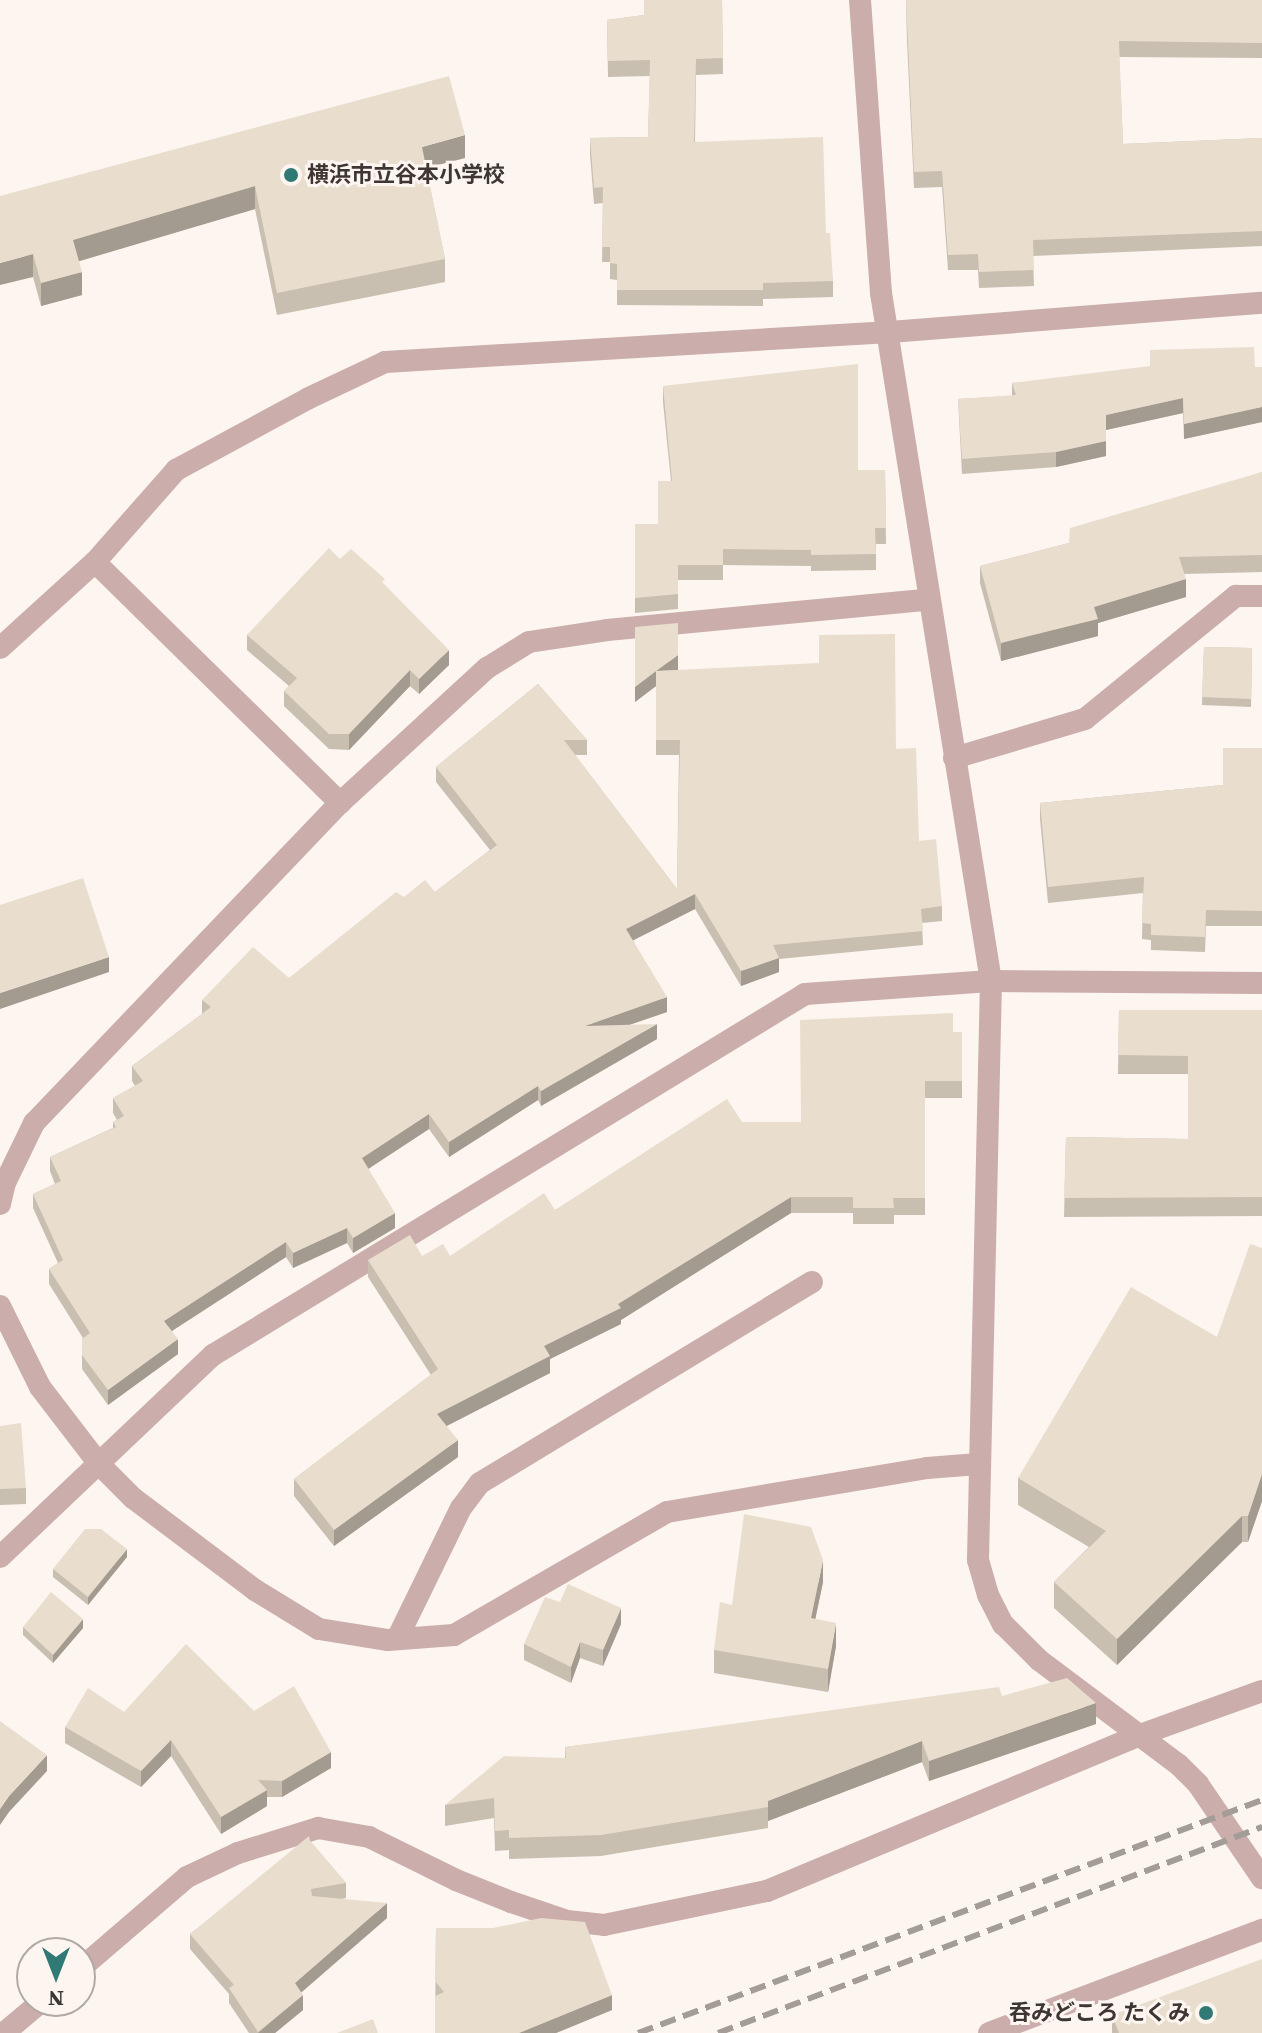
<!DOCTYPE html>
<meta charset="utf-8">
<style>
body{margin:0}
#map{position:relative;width:1262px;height:2033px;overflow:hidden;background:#fcf5f0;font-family:"Source Serif 4","Noto Sans JP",serif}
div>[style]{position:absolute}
.service>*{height:22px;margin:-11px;padding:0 11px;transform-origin:11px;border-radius:11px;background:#cbadab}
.minor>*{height:22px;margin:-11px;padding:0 11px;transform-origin:11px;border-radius:11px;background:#cbadab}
.tertiary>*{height:22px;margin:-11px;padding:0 11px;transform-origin:11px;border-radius:11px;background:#cbadab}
.rail>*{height:6px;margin-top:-3px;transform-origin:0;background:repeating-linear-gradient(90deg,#a39c97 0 16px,transparent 0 24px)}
.wall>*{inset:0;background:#c8bfb1}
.shaded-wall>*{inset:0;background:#a39b90}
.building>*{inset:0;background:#e9dece}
.dots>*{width:22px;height:22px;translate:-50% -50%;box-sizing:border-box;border:4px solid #fcf5f0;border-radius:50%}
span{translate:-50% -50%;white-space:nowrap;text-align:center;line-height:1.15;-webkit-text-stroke:6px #fcf5f0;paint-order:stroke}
.poi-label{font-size:22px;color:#3d3632;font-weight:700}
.left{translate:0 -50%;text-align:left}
.right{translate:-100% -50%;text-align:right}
.north{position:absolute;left:16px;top:1937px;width:80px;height:80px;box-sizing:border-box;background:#fcf5f0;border:2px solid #b0a9a4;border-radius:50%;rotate:180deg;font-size:22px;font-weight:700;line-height:32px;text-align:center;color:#3d3632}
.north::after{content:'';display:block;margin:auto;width:28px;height:36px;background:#317974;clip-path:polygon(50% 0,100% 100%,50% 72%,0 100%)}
</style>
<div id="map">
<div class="service">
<div style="left:397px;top:1639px;width:146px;rotate:-64deg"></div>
<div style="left:461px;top:1508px;width:31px;rotate:-53deg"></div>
<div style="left:480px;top:1483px;width:388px;rotate:-31.2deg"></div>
</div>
<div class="minor">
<div style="left:860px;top:0;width:294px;rotate:85.9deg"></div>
<div style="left:881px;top:293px;width:697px;rotate:80.92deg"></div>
<div style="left:991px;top:981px;width:579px;rotate:91.29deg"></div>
<div style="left:978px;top:1560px;width:36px;rotate:74deg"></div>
<div style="left:988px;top:1595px;width:33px;rotate:63deg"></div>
<div style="left:1003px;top:1624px;width:51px;rotate:45deg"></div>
<div style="left:1039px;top:1660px;width:175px;rotate:36.9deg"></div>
<div style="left:1179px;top:1765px;width:27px;rotate:45deg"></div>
<div style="left:1198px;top:1784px;width:114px;rotate:55.8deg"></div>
<div style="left:95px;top:562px;width:344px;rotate:44.5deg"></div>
<div style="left:0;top:648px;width:128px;rotate:-42.2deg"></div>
<div style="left:95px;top:562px;width:123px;rotate:-48.6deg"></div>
<div style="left:176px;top:470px;width:151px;rotate:-28.4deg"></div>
<div style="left:309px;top:398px;width:84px;rotate:-25.3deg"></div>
<div style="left:385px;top:362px;width:506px;rotate:-3.4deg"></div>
<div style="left:890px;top:332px;width:373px;rotate:-4.5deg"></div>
<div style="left:954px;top:758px;width:137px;rotate:-16.6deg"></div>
<div style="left:1085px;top:719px;width:195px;rotate:-39.2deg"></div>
<div style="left:1236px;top:596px;width:26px"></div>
<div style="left:0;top:1204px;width:22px;rotate:-77deg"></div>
<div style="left:5px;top:1183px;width:67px;rotate:-64.2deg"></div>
<div style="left:34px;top:1123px;width:443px;rotate:-46.3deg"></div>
<div style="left:340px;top:803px;width:200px;rotate:-42.6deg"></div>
<div style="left:487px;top:668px;width:49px;rotate:-31.8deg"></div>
<div style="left:529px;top:642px;width:79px;rotate:-8.7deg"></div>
<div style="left:607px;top:630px;width:321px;rotate:-5.4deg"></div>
<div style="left:0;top:1306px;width:90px;rotate:63.7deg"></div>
<div style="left:40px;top:1387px;width:97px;rotate:52.5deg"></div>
<div style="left:99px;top:1464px;width:48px;rotate:45deg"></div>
<div style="left:133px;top:1498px;width:153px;rotate:37deg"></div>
<div style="left:255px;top:1590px;width:75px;rotate:31.4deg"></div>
<div style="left:319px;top:1629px;width:70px;rotate:9.1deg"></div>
<div style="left:388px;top:1640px;width:66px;rotate:-4.3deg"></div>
<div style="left:454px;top:1635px;width:246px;rotate:-30deg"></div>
<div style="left:667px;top:1512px;width:264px;rotate:-9.6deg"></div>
<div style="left:927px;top:1468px;width:51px;rotate:-4.5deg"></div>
<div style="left:80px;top:1969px;width:141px;rotate:-40.7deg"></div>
<div style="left:187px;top:1877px;width:56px;rotate:-25.2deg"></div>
<div style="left:238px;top:1853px;width:84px;rotate:-17.4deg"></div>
<div style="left:318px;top:1828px;width:52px;rotate:10deg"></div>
<div style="left:369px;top:1837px;width:97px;rotate:26.3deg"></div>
<div style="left:456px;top:1880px;width:59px;rotate:21.8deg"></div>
<div style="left:511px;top:1902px;width:59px;rotate:18.7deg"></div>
<div style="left:567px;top:1921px;width:37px;rotate:6deg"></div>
<div style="left:604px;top:1925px;width:167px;rotate:-11.8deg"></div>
<div style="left:767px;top:1891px;width:401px;rotate:-22.7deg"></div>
<div style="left:1137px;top:1736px;width:133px;rotate:-19.8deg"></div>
<div style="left:4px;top:2033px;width:50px;rotate:-40.1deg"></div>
</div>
<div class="tertiary">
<div style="left:0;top:1557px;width:294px;rotate:-43.5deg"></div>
<div style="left:213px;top:1355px;width:693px;rotate:-31.37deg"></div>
<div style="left:805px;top:994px;width:186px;rotate:-4deg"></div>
<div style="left:991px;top:981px;width:271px;rotate:0.4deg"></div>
<div style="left:989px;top:2033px;width:292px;rotate:-20.7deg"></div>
</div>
<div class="rail">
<div style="left:638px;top:2033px;width:666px;rotate:-20.48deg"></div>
<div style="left:718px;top:2033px;width:582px;rotate:-20.74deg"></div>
</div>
<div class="wall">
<div style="clip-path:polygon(722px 0,723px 74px,696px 75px,695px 142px,826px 233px,833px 281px,833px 297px,763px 299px,763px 306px,617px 305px,617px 280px,610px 279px,610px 262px,602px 262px,603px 203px,594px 204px,590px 154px,590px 138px,648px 137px,650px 76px,608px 77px,607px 20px,644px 15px)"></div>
<div style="clip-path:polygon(906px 0,1262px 0,1262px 58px,1119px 57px,1123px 144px,1262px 138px,1262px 246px,1033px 256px,1034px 286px,979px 288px,978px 270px,948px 270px,942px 187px,914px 188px,907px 41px)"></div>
<div style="clip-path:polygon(465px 158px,426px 168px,445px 259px,445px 282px,277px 315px,255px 209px,79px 261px,82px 295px,41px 306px,33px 277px,0 196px)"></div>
<div style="clip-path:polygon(1262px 367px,1262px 422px,1184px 439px,1183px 413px,1106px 430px,1106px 456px,1056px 467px,962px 474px,958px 399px,1012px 396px,1012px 383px)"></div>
<div style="clip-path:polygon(663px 386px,858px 470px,885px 470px,886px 544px,876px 544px,876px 570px,811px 571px,811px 566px,723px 565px,723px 580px,678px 580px,678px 609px,635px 613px,635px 524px,658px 524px,671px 481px,663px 402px)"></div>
<div style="clip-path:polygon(1262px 472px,1262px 572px,1184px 574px,1186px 597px,1098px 623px,1098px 636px,1001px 661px,980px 583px,980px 566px,1069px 543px)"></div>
<div style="clip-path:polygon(340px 559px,385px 586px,449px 665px,419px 694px,410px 686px,349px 750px,329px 749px,284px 706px,284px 691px,289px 686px,247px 650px,247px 635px)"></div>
<div style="clip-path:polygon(635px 627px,677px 670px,896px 749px,919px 841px,942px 906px,942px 921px,922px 923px,923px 945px,779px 959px,779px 972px,741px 986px,695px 909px,633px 940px,667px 1012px,629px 1025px,657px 1039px,541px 1106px,538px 1100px,449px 1157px,429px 1129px,368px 1169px,395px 1228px,353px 1253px,347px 1243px,293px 1268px,286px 1257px,172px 1331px,178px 1354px,108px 1405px,82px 1369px,82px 1339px,83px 1338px,49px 1284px,49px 1269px,58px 1263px,33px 1208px,33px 1194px,55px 1184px,50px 1171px,50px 1157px,113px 1128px,113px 1122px,117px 1120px,113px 1113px,113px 1098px,135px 1086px,132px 1081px,132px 1066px,202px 1014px,202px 1000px,289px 978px,404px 897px,435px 892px,490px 850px,436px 782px,436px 767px,538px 684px,587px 740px,587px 755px,575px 755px,677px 889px,679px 755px,656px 755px,656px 686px,635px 702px)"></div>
<div style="clip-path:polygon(1204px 647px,1252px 648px,1251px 707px,1202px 705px)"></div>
<div style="clip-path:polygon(1262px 748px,1262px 926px,1206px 926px,1205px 952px,1151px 950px,1151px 940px,1142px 939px,1143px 893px,1048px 903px,1040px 819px,1040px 803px,1223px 785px)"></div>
<div style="clip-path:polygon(1119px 1010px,1262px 1010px,1262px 1216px,1064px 1217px,1066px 1137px,1188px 1139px,1188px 1074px,1118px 1074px)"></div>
<div style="clip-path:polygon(953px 1032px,962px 1032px,962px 1098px,925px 1098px,925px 1215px,894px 1215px,894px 1224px,853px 1224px,853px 1213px,791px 1213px,621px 1320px,621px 1324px,550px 1359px,550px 1373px,446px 1426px,458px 1457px,334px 1546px,294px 1496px,294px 1479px,431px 1375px,368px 1277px,368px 1260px,422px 1256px,450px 1256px,555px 1210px,742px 1122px,801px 1122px)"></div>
<div style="clip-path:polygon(1262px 1248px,1262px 1501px,1248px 1542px,1242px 1542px,1117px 1665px,1054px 1608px,1054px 1582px,1089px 1547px,1018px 1505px,1018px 1478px,1217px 1337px)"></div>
<div style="clip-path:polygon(0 1426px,26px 1488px,26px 1504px,0 1505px)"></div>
<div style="clip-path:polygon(127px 1557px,88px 1605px,53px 1577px,53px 1569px)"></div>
<div style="clip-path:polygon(823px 1582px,815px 1619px,836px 1646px,828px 1692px,714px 1673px,714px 1650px,732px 1605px)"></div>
<div style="clip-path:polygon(621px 1624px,603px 1666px,580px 1658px,571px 1683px,524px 1660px,524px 1644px)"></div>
<div style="clip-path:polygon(23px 1627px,83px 1628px,53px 1663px,23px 1635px)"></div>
<div style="clip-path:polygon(1002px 1696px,1096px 1724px,929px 1781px,922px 1762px,768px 1821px,768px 1828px,601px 1856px,509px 1859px,509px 1850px,495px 1851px,494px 1818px,445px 1826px,445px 1805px,565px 1758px,565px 1747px)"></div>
<div style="clip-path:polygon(254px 1711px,331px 1768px,282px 1797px,267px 1797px,267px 1806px,221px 1834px,171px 1756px,141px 1787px,65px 1743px,65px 1727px,124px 1712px)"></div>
<div style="clip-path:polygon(310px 1841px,346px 1883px,346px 1898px,342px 1899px,387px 1918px,301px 1992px,303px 2010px,275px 2033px,249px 2033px,229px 2003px,229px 1994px,190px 1949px,190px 1934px)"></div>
<div style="clip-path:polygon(436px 1928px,612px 2010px,556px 2033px,435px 2033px)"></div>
<div style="clip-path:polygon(1112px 2015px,1262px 2033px,1112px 2033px)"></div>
</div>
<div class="shaded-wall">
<div style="clip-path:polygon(465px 135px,465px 158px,422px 169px,422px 147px)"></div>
<div style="clip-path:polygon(255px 186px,255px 209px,73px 263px,73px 240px)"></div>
<div style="clip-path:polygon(33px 254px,33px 277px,0 285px,0 263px)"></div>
<div style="clip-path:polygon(82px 272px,82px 295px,41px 306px,41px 283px)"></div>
<div style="clip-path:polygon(1183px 398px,1183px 413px,1106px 430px,1106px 415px)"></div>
<div style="clip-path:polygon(1262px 407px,1262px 422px,1184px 439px,1184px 424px)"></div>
<div style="clip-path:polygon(1106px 441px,1106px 456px,1056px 467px,1056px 452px)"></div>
<div style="clip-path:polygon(1186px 579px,1186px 597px,1098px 623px,1098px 636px,1001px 661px,1001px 643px,1094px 607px)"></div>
<div style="clip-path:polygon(449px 650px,449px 665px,419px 694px,419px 679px)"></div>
<div style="clip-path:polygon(678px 655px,678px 670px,656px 671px)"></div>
<div style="clip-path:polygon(410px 670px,410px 686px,349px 750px,349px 734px)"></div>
<div style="clip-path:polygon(656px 671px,656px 686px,635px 702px,635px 687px)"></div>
<div style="clip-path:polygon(695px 894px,695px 909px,626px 944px,626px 929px)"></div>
<div style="clip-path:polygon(109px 957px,109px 972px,0 1009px,0 993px)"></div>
<div style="clip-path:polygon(779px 958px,779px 972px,741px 986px,741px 971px)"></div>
<div style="clip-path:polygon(667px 997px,667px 1012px,585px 1040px,585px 1026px)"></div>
<div style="clip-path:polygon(657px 1024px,657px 1039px,541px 1106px,541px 1091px)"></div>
<div style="clip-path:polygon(538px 1086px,538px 1100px,449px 1157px,449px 1142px)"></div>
<div style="clip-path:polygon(429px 1114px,429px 1129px,362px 1173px,362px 1158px)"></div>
<div style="clip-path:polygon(791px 1197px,791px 1213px,621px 1320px,621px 1324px,550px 1359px,550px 1373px,437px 1431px,437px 1414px,544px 1346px,618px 1304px)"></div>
<div style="clip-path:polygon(395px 1213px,395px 1228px,353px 1253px,353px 1238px)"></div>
<div style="clip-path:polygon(347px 1228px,347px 1243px,293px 1268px,293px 1253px)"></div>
<div style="clip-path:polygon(286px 1242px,286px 1257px,164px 1336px,164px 1321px)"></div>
<div style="clip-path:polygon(178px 1339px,178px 1354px,108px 1405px,108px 1390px)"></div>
<div style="clip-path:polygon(458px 1440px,458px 1457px,334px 1546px,334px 1530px)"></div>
<div style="clip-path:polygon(1262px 1474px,1262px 1501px,1248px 1542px,1248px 1516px)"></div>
<div style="clip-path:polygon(1242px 1516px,1242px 1542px,1117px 1665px,1117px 1639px)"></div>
<div style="clip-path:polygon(127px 1549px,127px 1557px,88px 1605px,88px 1597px)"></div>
<div style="clip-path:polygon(823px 1560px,823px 1582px,811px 1640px,811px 1618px)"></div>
<div style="clip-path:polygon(621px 1608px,621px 1624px,603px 1666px,603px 1650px)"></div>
<div style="clip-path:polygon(83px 1619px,83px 1628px,53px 1663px,53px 1655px)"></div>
<div style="clip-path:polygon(836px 1623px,836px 1646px,828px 1692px,828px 1669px)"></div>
<div style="clip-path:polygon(580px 1642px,580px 1658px,571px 1683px,571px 1667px)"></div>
<div style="clip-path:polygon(1096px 1703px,1096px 1724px,929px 1781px,929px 1761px)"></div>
<div style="clip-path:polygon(171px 1740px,171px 1756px,141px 1787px,141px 1771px)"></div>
<div style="clip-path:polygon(922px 1741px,922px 1762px,768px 1821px,768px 1801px)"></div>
<div style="clip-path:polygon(331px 1752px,331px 1768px,282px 1797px,282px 1781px)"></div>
<div style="clip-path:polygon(47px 1755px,47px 1771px,9px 1812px,0 1825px,0 1809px,9px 1796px)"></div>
<div style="clip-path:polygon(267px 1790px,267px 1806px,221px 1834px,221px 1817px)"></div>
<div style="clip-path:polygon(387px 1903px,387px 1918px,295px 1998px,295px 1983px)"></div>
<div style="clip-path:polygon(303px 1995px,303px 2010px,275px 2033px,258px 2033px)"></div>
<div style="clip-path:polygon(612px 1995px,612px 2010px,556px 2033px,519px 2033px)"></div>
</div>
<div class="building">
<div style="clip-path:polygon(644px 0,722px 0,723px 58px,696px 59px,694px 142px,823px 137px,826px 233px,830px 233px,833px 281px,763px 283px,763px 290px,617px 290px,617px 264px,610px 263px,610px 247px,602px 247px,603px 187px,594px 188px,590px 138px,648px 137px,650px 60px,608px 61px,607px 20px,644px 15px)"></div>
<div style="clip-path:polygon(906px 0,1262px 0,1262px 43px,1119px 41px,1123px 144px,1262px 138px,1262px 231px,1033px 240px,1034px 270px,979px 272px,978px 254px,948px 255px,942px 171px,914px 172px)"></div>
<div style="clip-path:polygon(449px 76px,465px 135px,422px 147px,445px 259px,277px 293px,255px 186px,73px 240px,82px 272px,41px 283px,33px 254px,0 263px,0 196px)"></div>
<div style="clip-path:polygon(1254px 347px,1255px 367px,1262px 367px,1262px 407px,1184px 424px,1183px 398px,1106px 415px,1106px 441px,1056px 452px,962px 459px,958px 399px,1016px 395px,1012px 383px,1150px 366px,1150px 350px)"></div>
<div style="clip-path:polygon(858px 364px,858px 470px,885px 470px,886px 528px,875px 528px,876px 554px,811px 555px,811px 550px,723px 549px,723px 565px,678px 565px,678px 594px,635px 598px,635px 524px,658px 524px,658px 481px,672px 481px,663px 386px)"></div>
<div style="clip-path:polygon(1262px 472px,1262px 555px,1179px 557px,1186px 579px,1094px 607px,1098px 619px,1001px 643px,980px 566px,1069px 543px,1070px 528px)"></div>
<div style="clip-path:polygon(329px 548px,340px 559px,351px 549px,385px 579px,382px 582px,449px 650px,419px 679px,410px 670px,349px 734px,329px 734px,284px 691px,297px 678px,247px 635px)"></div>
<div style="clip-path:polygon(678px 623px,678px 655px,656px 671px,819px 663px,819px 635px,895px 634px,896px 749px,916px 748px,919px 841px,936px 839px,942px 906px,921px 909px,923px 931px,773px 945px,779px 958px,741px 971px,695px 894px,626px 929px,667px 997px,585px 1026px,657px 1024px,541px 1091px,538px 1086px,449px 1142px,429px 1114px,362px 1158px,395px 1213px,353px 1238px,347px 1228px,293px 1253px,286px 1242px,164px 1321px,178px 1339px,108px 1390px,82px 1355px,82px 1339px,90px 1333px,49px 1269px,63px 1260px,33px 1194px,61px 1181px,50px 1157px,116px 1127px,113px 1122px,124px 1116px,113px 1098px,143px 1081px,132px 1066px,211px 1007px,202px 1000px,253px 947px,289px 978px,396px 892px,404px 897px,425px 880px,435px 892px,497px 845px,436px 767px,538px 684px,587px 740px,564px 740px,677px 889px,680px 740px,656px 740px,656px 671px,635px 687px,635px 627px)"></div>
<div style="clip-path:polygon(1204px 647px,1252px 648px,1251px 699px,1202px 697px)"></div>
<div style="clip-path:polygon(1223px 748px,1262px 748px,1262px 911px,1206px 910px,1205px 937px,1151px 935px,1151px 924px,1142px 923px,1144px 877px,1048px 887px,1040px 803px,1223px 785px)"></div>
<div style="clip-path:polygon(83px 878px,109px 957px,0 993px,0 905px)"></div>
<div style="clip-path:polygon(1119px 1010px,1262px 1010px,1262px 1197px,1064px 1198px,1066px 1137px,1188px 1139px,1188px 1056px,1118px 1055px)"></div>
<div style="clip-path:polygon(953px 1013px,953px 1032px,962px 1032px,962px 1081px,925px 1081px,925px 1198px,893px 1198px,894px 1208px,853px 1208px,853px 1197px,791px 1197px,618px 1304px,621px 1308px,544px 1346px,550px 1356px,437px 1414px,458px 1440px,334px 1530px,294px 1479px,438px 1369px,368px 1260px,410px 1235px,422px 1256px,443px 1244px,450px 1256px,544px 1193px,555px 1210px,727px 1099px,742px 1122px,801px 1122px,800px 1020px)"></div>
<div style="clip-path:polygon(1250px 1244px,1262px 1248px,1262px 1474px,1248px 1516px,1242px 1516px,1117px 1639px,1054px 1582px,1106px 1531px,1018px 1478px,1131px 1287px,1217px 1337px)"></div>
<div style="clip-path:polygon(21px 1423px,26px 1488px,0 1489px,0 1426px)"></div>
<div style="clip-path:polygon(744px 1514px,811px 1527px,823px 1560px,811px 1618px,836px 1623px,828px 1669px,714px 1650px,720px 1602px,732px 1605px)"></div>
<div style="clip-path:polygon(85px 1529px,101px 1529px,127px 1549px,88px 1597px,53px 1569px)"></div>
<div style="clip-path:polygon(568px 1584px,621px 1608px,603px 1650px,580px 1642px,571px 1667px,524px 1644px,545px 1597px,560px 1602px)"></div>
<div style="clip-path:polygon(51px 1592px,83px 1619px,53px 1655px,23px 1627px)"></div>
<div style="clip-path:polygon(186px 1644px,254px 1711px,294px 1686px,331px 1752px,282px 1781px,258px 1780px,267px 1790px,221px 1817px,171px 1740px,141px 1771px,65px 1727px,88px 1688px,124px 1712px)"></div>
<div style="clip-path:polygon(1067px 1678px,1096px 1703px,929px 1761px,922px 1741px,768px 1801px,768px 1807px,601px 1835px,509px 1838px,509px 1830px,495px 1831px,494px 1798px,445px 1805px,504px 1756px,566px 1758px,565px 1747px,999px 1687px,1002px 1696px)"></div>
<div style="clip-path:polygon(0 1721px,47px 1755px,9px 1796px,0 1809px)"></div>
<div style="clip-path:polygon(309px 1836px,310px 1841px,346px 1883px,311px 1889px,312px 1896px,387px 1903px,295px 1983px,303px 1995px,258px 2032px,229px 1988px,234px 1985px,190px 1934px)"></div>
<div style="clip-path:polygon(541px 1918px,585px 1922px,612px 1995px,519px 2033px,435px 2033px,435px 1996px,444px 1992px,435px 1981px,436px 1928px,493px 1928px)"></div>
<div style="clip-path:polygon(1262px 1959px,1262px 2033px,1119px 2033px,1112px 2015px)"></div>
<div style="clip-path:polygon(373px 2019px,378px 2033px,337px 2033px)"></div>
</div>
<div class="dots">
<div style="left:291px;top:175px;background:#317974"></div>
<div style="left:1206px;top:2013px;background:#317974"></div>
</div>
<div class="poi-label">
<span class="left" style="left:307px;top:175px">横浜市立谷本小学校</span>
<span class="right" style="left:1190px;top:2013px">呑みどころ たくみ</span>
</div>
<div class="north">N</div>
</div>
